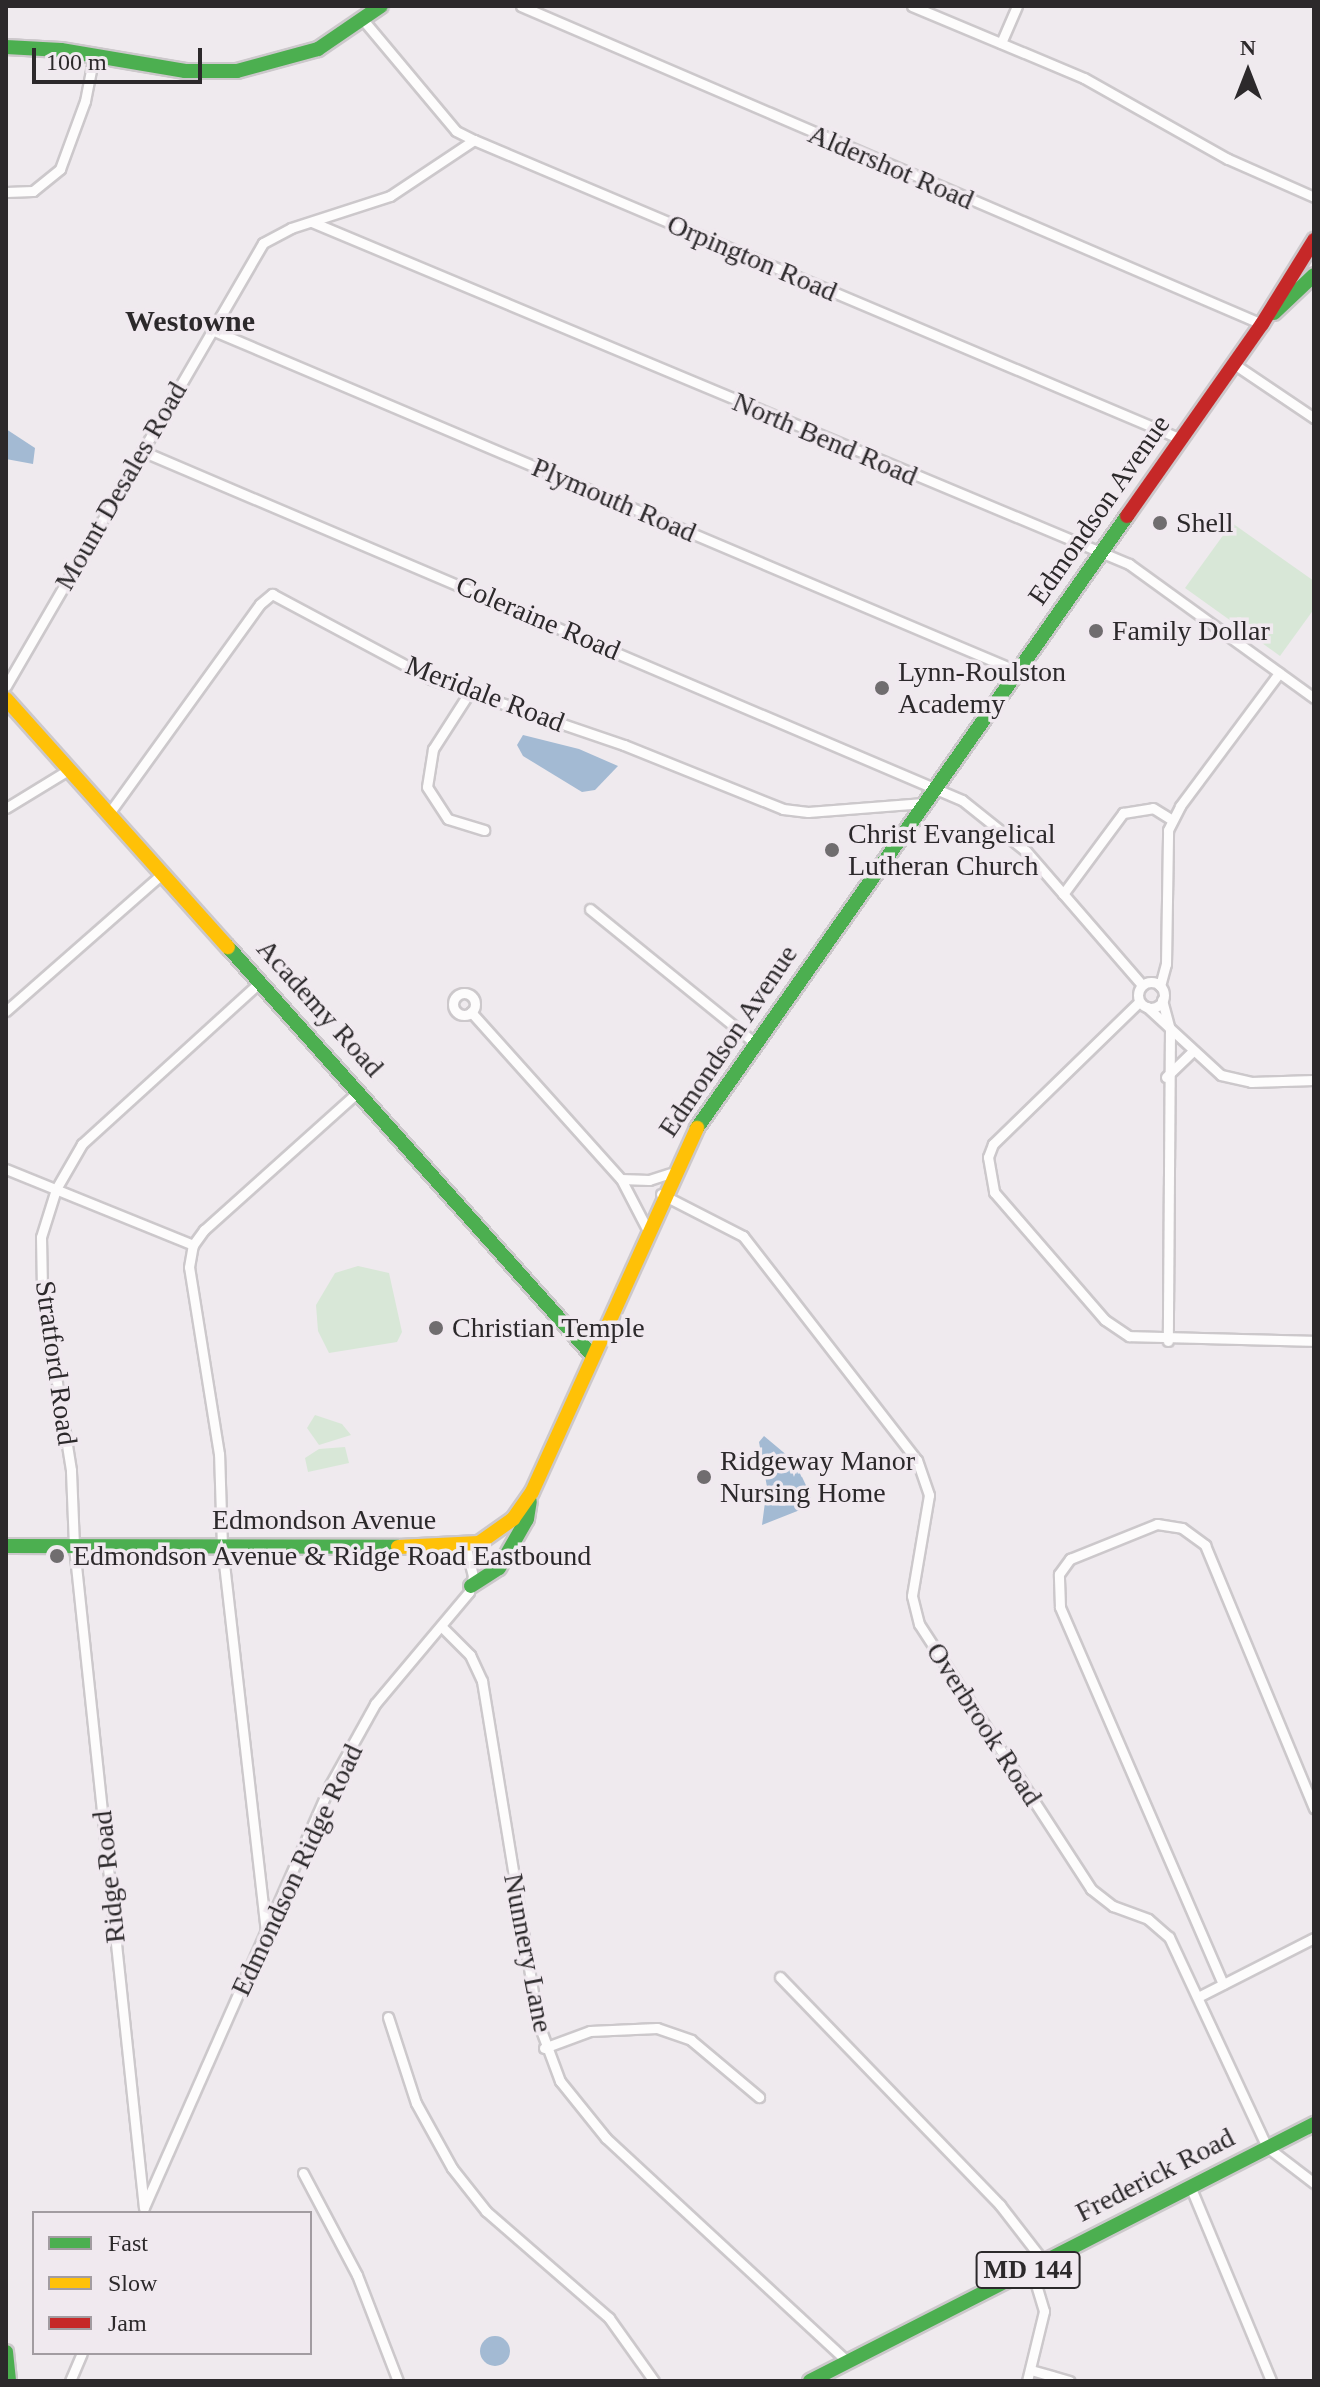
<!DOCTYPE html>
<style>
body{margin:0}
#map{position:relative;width:1320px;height:2387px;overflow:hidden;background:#efeaee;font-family:Georgia,serif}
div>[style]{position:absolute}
.green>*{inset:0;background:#d8e7d7}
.water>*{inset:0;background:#a3bad3}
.round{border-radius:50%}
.roads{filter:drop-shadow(2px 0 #ccc8cb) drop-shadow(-2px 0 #ccc8cb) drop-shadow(0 2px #ccc8cb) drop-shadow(0 -2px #ccc8cb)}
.street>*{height:9px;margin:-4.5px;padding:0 4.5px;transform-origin:4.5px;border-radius:4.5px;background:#fdfcfc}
.street>.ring{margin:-4.5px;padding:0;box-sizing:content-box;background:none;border:9px solid #fdfcfc;border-radius:50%}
.fast>*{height:14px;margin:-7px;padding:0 7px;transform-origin:7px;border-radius:7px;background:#4caf50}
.slow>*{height:14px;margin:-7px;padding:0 7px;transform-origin:7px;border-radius:7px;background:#ffc107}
.jam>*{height:14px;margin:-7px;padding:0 7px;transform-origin:7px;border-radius:7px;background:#c62828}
.dots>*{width:22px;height:22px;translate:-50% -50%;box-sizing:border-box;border:4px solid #f0e9ef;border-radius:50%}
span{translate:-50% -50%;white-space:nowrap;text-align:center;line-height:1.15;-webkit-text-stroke:7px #f0e9ef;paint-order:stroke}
.shield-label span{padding:2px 6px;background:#f0e9ef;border:2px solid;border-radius:6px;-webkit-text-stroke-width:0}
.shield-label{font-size:26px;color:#2c292b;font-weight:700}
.street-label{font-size:28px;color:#2c292b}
.poi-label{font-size:28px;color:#2c292b}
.left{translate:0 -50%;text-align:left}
.neighbourhood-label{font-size:30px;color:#2c292b;font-weight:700}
.frame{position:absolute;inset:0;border:8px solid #2c292b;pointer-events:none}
.legend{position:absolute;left:32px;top:2211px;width:280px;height:144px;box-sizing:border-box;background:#f0e9ef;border:2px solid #a29ca1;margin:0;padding:10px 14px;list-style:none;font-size:24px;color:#2c292b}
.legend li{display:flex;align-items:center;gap:16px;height:40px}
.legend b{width:40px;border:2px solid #a29ca1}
.north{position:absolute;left:1208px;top:32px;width:80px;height:80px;-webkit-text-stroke:6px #f0e9ef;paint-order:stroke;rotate:0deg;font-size:22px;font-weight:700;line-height:32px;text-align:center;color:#2c292b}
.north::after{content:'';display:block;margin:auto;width:28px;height:36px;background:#2c292b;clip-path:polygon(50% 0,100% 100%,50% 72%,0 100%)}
.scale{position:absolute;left:32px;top:48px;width:170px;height:36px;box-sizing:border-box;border:4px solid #2c292b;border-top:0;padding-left:10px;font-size:24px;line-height:28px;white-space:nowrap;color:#2c292b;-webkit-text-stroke:6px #f0e9ef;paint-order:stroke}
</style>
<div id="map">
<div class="green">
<div style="clip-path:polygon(1232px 523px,1314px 581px,1314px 609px,1280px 656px,1185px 588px)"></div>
<div style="clip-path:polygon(358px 1266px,389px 1273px,402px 1332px,397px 1342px,329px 1353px,318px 1331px,316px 1305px,335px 1273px)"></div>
<div style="clip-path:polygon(315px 1415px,342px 1424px,351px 1435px,319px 1445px,307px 1428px)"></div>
<div style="clip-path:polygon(345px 1447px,349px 1463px,308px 1472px,305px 1458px,319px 1449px)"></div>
</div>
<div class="water">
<div style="clip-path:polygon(6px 429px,35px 448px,33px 464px,6px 459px)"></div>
<div style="clip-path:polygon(523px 735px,579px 749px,618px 766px,595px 790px,582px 792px,523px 756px,517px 745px)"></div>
<div style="clip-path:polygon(764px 1436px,795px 1462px,811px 1496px,805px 1508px,762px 1525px,767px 1487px,759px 1442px)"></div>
<div class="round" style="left:480px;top:2336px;width:30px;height:30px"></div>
</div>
<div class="roads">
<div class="street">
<div style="left:521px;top:6px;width:806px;rotate:23.23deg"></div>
<div style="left:912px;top:6px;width:186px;rotate:22.7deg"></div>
<div style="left:1084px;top:78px;width:165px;rotate:29.4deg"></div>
<div style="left:1228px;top:159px;width:94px;rotate:23.8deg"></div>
<div style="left:364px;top:21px;width:143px;rotate:50.1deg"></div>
<div style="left:456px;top:131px;width:20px;rotate:27deg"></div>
<div style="left:474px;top:140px;width:768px;rotate:22.92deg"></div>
<div style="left:1001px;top:43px;width:40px;rotate:-66.6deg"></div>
<div style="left:6px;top:192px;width:27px;rotate:-2deg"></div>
<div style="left:33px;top:191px;width:35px;rotate:-39deg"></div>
<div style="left:60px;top:169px;width:72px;rotate:-69.8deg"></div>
<div style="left:85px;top:101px;width:47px;rotate:-78.9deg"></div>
<div style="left:312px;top:222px;width:886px;rotate:22.71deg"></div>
<div style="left:1129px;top:564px;width:228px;rotate:35.9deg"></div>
<div style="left:212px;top:330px;width:874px;rotate:22.96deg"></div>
<div style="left:1234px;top:364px;width:97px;rotate:34deg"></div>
<div style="left:142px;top:451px;width:891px;rotate:23.06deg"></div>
<div style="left:962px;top:800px;width:82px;rotate:38.6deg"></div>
<div style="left:1026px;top:851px;width:177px;rotate:49.1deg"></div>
<div style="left:6px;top:686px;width:512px;rotate:-59.88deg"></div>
<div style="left:263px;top:243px;width:32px;rotate:-28deg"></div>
<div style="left:291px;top:228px;width:104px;rotate:-17.9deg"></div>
<div style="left:390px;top:196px;width:101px;rotate:-33.7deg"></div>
<div style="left:469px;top:693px;width:67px;rotate:122.7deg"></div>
<div style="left:433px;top:749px;width:38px;rotate:99deg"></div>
<div style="left:427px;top:787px;width:38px;rotate:57deg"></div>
<div style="left:448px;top:819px;width:38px;rotate:17deg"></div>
<div style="left:6px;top:808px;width:75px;rotate:-31.4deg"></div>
<div style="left:110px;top:812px;width:256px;rotate:-54.2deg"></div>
<div style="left:260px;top:604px;width:16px;rotate:-40deg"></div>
<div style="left:272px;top:594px;width:180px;rotate:28.1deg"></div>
<div style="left:431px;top:679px;width:204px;rotate:18.9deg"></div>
<div style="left:624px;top:745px;width:171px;rotate:21.9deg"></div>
<div style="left:783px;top:809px;width:25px;rotate:7deg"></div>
<div style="left:808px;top:812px;width:116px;rotate:-4.4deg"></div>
<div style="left:1063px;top:894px;width:101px;rotate:-53.5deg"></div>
<div style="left:1123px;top:813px;width:30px;rotate:-9deg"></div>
<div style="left:1153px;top:808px;width:22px;rotate:32deg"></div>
<div style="left:590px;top:909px;width:213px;rotate:39.1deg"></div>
<div class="ring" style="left:1138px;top:982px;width:17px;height:17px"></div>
<div style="left:1160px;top:986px;width:23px;rotate:-75deg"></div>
<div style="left:1166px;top:964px;width:134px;rotate:-89.1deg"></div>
<div style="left:1168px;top:830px;width:27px;rotate:-63deg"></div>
<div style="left:1180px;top:806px;width:166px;rotate:-53.3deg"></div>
<div class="ring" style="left:453px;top:993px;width:13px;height:13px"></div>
<div style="left:1162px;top:1000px;width:30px;rotate:75deg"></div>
<div style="left:1170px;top:1029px;width:312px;rotate:90.4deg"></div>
<div style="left:1139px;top:1002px;width:204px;rotate:135.8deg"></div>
<div style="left:993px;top:1144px;width:14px;rotate:111deg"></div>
<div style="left:988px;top:1157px;width:36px;rotate:80deg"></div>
<div style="left:994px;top:1192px;width:169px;rotate:49.1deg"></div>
<div style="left:1105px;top:1320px;width:29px;rotate:34deg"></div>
<div style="left:1129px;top:1336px;width:185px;rotate:1.5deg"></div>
<div style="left:1147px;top:1007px;width:100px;rotate:42.6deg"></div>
<div style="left:1221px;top:1075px;width:31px;rotate:13deg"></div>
<div style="left:1251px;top:1082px;width:63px;rotate:-1.8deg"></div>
<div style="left:6px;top:1011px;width:210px;rotate:-41.3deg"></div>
<div style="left:471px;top:1012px;width:224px;rotate:48.1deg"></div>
<div style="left:621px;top:1179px;width:54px;rotate:62.5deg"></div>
<div style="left:1166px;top:1077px;width:36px;rotate:-44deg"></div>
<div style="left:6px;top:1169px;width:202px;rotate:22.1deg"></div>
<div style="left:621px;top:1179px;width:28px;rotate:2deg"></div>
<div style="left:649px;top:1180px;width:22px;rotate:-18deg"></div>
<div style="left:661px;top:1194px;width:92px;rotate:27.1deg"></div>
<div style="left:743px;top:1236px;width:284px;rotate:52.2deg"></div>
<div style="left:917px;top:1460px;width:37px;rotate:71deg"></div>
<div style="left:929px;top:1495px;width:102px;rotate:99.6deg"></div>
<div style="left:912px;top:1596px;width:29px;rotate:76deg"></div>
<div style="left:919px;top:1624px;width:316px;rotate:57deg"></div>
<div style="left:1091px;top:1889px;width:28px;rotate:38deg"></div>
<div style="left:1113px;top:1906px;width:37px;rotate:20deg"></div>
<div style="left:1148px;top:1919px;width:28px;rotate:41deg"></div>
<div style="left:1169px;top:1937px;width:232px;rotate:65deg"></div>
<div style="left:1267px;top:2147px;width:59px;rotate:37.5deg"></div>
<div style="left:442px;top:1627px;width:40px;rotate:45deg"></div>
<div style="left:470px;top:1655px;width:29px;rotate:65deg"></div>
<div style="left:482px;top:1681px;width:346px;rotate:80.7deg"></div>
<div style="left:538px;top:2022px;width:63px;rotate:69.6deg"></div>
<div style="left:560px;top:2081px;width:73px;rotate:51.1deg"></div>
<div style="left:606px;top:2138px;width:330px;rotate:42.8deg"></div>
<div style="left:266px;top:1932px;width:388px;rotate:-96.5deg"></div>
<div style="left:222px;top:1547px;width:93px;rotate:-91.8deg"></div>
<div style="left:219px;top:1454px;width:189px;rotate:-99.1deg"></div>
<div style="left:189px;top:1267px;width:22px;rotate:-80deg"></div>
<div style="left:193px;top:1245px;width:19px;rotate:-54deg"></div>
<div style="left:204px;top:1230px;width:208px;rotate:-41.9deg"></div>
<div style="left:780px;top:1977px;width:317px;rotate:46deg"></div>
<div style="left:1000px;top:2205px;width:72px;rotate:52.3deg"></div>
<div style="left:1223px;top:1984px;width:411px;rotate:-113.4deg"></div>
<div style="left:1060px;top:1607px;width:33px;rotate:-92deg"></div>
<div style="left:1059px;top:1574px;width:19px;rotate:-54deg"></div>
<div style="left:1070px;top:1559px;width:94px;rotate:-21.9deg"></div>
<div style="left:1157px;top:1524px;width:25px;rotate:9deg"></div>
<div style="left:1182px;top:1528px;width:29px;rotate:36deg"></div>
<div style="left:1205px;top:1545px;width:285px;rotate:67.5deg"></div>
<div style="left:1198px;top:1997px;width:130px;rotate:-27deg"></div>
<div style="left:388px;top:2017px;width:90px;rotate:72deg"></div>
<div style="left:416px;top:2103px;width:74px;rotate:61deg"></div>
<div style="left:452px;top:2168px;width:55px;rotate:51.7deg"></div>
<div style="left:486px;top:2211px;width:163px;rotate:41deg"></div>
<div style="left:609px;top:2318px;width:77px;rotate:54.5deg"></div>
<div style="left:544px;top:2048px;width:49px;rotate:-20.3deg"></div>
<div style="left:590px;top:2031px;width:67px;rotate:-2.6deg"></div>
<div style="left:657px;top:2028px;width:36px;rotate:19deg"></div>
<div style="left:691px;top:2040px;width:89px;rotate:40deg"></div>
<div style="left:303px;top:2173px;width:115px;rotate:62.1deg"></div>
<div style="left:357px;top:2275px;width:114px;rotate:68.9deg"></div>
<div style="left:1190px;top:2186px;width:211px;rotate:67.4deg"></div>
<div style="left:145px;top:2205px;width:459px;rotate:-66.2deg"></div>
<div style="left:330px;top:1785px;width:93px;rotate:-60.9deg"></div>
<div style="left:375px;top:1704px;width:146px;rotate:-50deg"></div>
<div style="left:469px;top:1592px;width:16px;rotate:-76deg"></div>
<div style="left:473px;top:1576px;width:30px;rotate:-104deg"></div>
<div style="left:144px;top:2208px;width:666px;rotate:-96.04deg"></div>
<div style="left:74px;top:1546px;width:76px;rotate:-92.3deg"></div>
<div style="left:71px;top:1470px;width:183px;rotate:-99.1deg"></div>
<div style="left:42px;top:1289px;width:52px;rotate:-91.1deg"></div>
<div style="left:41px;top:1237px;width:50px;rotate:-72.6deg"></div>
<div style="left:56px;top:1189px;width:52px;rotate:-60deg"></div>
<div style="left:82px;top:1144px;width:242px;rotate:-42.3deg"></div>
<div style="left:1031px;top:2370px;width:40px;rotate:16deg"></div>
<div style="left:70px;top:2381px;width:30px;rotate:-67deg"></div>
<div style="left:1027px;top:2381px;width:72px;rotate:-76.3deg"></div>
<div style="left:1044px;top:2311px;width:45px;rotate:-106.8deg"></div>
</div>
<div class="fast">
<div style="left:6px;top:47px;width:55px;rotate:3.1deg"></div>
<div style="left:61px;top:50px;width:126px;rotate:9.6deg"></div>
<div style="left:185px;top:71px;width:52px"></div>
<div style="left:237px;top:71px;width:84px;rotate:-15.2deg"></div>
<div style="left:318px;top:49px;width:76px;rotate:-34.3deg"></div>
<div style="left:1274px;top:313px;width:55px;rotate:-43.5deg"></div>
<div style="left:228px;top:947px;width:547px;rotate:48.26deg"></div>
<div style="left:697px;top:1128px;width:748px;rotate:-54.91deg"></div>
<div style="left:6px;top:1546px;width:392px;rotate:0.1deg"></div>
<div style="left:471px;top:1586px;width:33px;rotate:-33deg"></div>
<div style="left:499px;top:1568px;width:56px;rotate:-60.3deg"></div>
<div style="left:527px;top:1519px;width:18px;rotate:-81deg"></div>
<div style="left:6px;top:2352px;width:29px;rotate:84deg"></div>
<div style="left:810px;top:2381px;width:566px;rotate:-27.02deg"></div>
</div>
<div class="slow">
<div style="left:6px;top:699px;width:333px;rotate:48.2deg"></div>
<div style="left:398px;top:1547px;width:81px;rotate:-2.8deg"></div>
<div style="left:479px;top:1543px;width:42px;rotate:-35.2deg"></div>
<div style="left:513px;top:1519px;width:33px;rotate:-55deg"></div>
<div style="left:532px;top:1492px;width:400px;rotate:-65.6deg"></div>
</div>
<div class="jam">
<div style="left:1127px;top:516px;width:235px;rotate:-54.9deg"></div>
<div style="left:1262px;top:324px;width:99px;rotate:-58.2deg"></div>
</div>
</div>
<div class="dots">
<div style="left:1160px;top:523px;background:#706d6f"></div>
<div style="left:1096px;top:631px;background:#706d6f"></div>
<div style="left:882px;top:688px;background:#706d6f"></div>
<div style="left:832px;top:850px;background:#706d6f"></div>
<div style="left:436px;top:1328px;background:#706d6f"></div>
<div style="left:704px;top:1477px;background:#706d6f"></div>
<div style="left:57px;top:1556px;background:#706d6f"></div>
</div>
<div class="shield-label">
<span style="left:1028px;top:2270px">MD 144</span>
</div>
<div class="street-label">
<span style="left:891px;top:167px;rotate:23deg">Aldershot Road</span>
<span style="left:752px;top:258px;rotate:23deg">Orpington Road</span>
<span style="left:825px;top:439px;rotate:23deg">North Bend Road</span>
<span style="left:121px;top:486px;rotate:-60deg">Mount Desales Road</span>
<span style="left:614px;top:500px;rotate:23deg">Plymouth Road</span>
<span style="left:1099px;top:510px;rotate:-55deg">Edmondson Avenue</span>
<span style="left:538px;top:618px;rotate:23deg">Coleraine Road</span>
<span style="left:485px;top:694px;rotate:21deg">Meridale Road</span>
<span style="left:320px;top:1008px;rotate:48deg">Academy Road</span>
<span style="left:728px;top:1041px;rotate:-56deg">Edmondson Avenue</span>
<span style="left:56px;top:1363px;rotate:82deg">Stratford Road</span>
<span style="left:324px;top:1520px">Edmondson Avenue</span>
<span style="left:984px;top:1724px;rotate:57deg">Overbrook Road</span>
<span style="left:297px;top:1870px;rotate:-65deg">Edmondson Ridge Road</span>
<span style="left:109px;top:1877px;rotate:-96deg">Ridge Road</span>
<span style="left:528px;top:1953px;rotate:79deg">Nunnery Lane</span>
<span style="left:1155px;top:2175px;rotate:-27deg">Frederick Road</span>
</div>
<div class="poi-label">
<span class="left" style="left:1176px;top:523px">Shell</span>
<span class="left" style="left:1112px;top:631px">Family Dollar</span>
<span class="left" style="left:898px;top:688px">Lynn-Roulston<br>Academy</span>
<span class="left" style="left:848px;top:850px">Christ Evangelical<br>Lutheran Church</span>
<span class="left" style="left:452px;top:1328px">Christian Temple</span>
<span class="left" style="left:720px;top:1477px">Ridgeway Manor<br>Nursing Home</span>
<span class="left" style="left:73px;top:1556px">Edmondson Avenue &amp; Ridge Road Eastbound</span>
</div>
<div class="neighbourhood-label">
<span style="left:190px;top:321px">Westowne</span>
</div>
<div class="frame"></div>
<ul class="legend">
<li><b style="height:10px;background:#4caf50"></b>Fast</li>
<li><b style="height:10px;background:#ffc107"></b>Slow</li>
<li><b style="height:10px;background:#c62828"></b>Jam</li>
</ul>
<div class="north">N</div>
<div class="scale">100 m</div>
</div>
